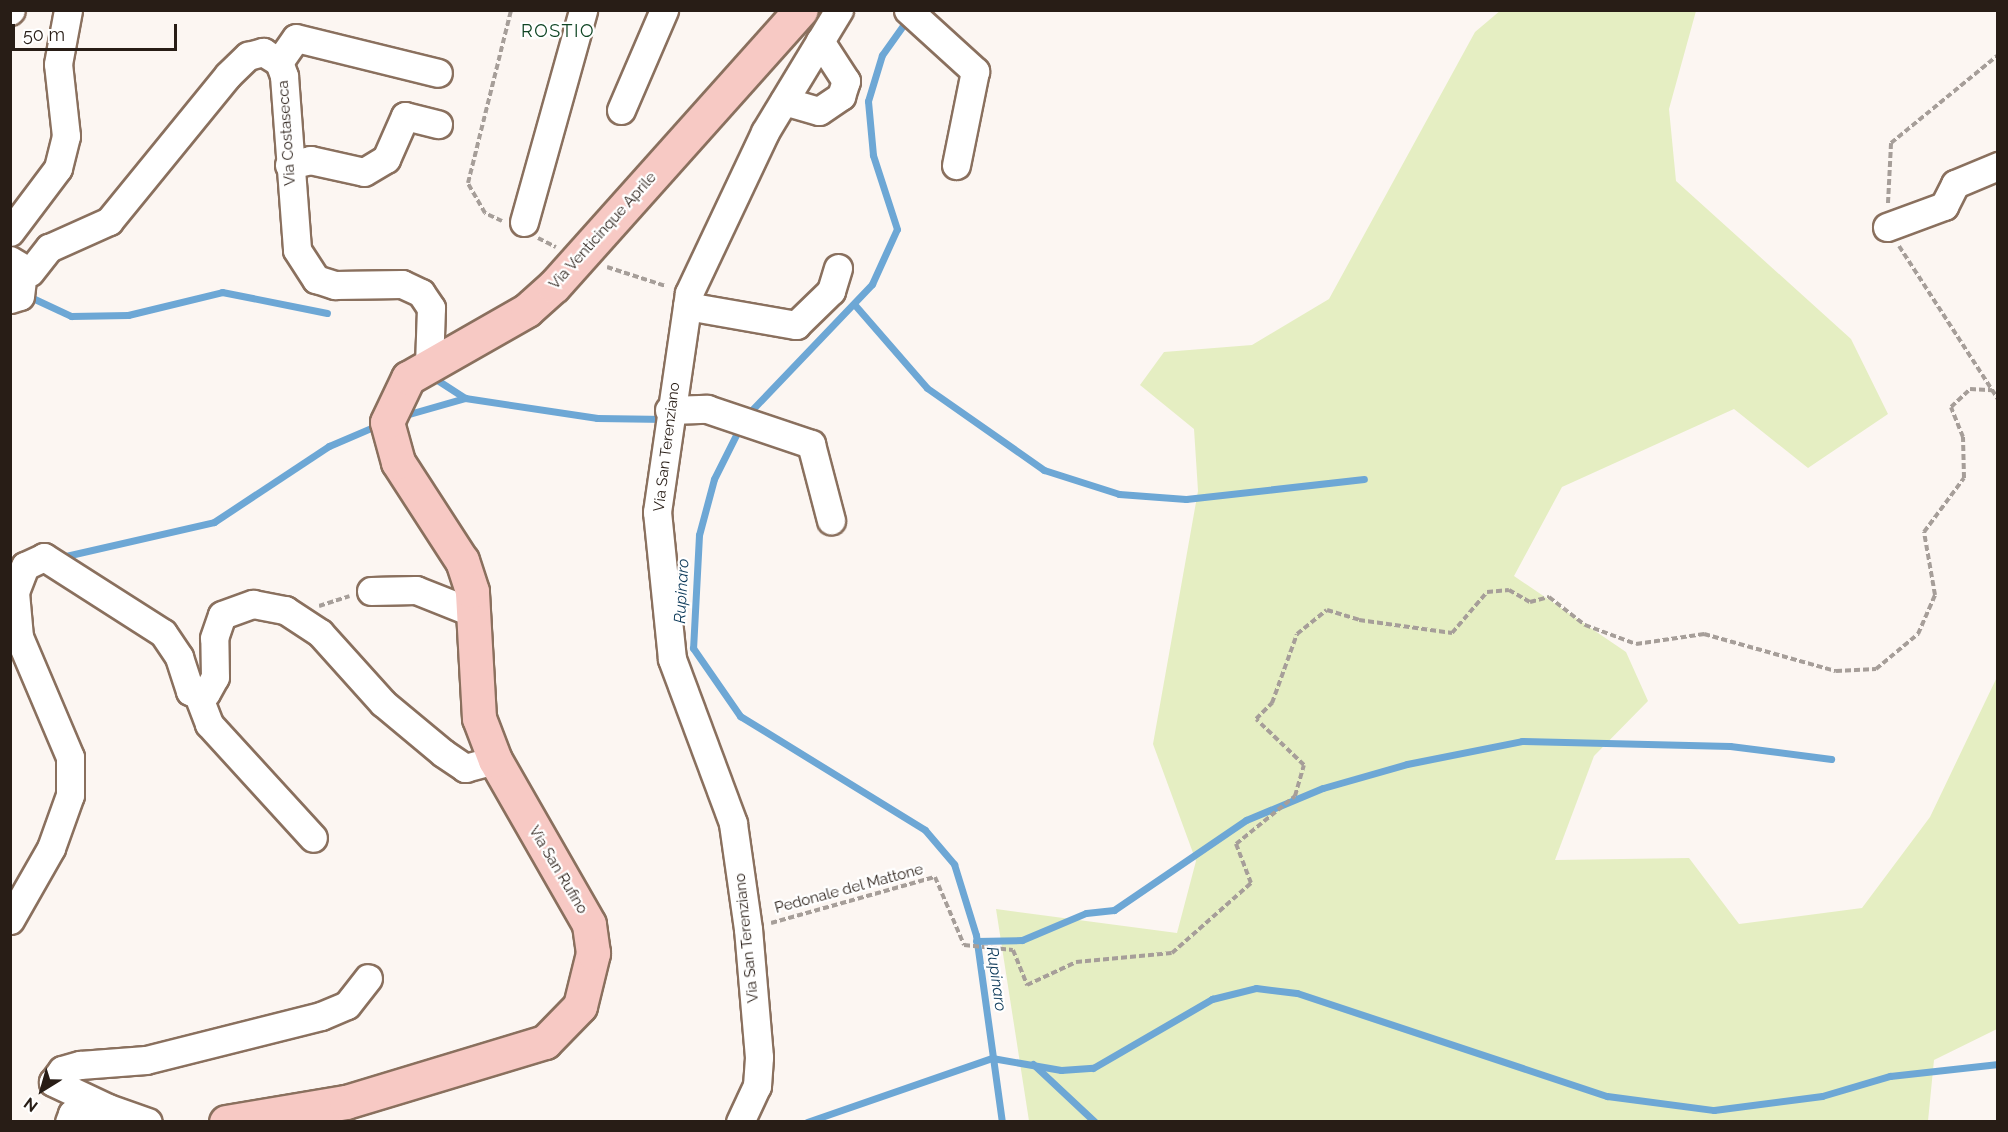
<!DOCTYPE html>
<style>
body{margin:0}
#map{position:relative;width:2008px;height:1132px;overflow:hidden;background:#fcf6f2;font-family:Raleway,sans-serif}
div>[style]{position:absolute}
.green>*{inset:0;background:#e5eec2}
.stream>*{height:7px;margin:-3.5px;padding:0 3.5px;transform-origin:3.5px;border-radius:3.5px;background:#6da7d5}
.path>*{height:4px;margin-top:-2px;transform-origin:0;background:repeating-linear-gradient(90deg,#a69e99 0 6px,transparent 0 9px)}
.roads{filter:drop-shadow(2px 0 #8a705e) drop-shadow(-2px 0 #8a705e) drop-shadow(0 2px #8a705e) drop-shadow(0 -2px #8a705e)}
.minor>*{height:27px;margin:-13.5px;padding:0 13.5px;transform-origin:13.5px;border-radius:13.5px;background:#fff}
.major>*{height:33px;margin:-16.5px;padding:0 16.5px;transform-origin:16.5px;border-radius:16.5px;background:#f7c9c4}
span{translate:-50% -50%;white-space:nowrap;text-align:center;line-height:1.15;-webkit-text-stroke:4.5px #fff;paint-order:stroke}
.street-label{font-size:15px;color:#281d16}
.water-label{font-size:16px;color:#0d3a5a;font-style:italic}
.quarter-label{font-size:18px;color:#0f4524;letter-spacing:1.5px}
.frame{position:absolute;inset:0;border:12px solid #281d16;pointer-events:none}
.north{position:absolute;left:12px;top:1060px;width:60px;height:60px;-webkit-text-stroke:4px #fff;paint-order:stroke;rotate:217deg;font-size:16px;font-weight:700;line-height:24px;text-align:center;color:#281d16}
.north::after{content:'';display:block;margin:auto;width:21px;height:27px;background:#281d16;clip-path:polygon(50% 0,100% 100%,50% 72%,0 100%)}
.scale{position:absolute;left:12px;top:24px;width:165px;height:27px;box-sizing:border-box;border:3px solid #281d16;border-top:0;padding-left:8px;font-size:18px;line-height:21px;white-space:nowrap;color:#281d16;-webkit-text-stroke:4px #fff;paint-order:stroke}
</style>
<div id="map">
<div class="green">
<div style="clip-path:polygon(1501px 10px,1696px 11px,1669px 109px,1676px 181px,1851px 339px,1888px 414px,1808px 468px,1734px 409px,1562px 487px,1514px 576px,1626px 652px,1648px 701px,1594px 756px,1555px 860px,1689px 858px,1739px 924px,1862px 908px,1930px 817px,1997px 677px,1997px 1029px,1934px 1060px,1928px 1121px,1029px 1121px,996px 909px,1177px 933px,1196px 861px,1153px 744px,1198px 491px,1194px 429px,1140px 385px,1164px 352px,1252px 345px,1329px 299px,1475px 32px)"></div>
</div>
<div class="stream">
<div style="left:26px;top:295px;width:50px;rotate:25deg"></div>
<div style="left:71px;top:316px;width:57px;rotate:-1deg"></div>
<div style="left:128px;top:315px;width:97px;rotate:-13.7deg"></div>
<div style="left:222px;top:292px;width:107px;rotate:11.3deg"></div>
<div style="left:854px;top:304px;width:111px;rotate:49deg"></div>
<div style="left:927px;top:388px;width:143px;rotate:35deg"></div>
<div style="left:1044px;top:470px;width:79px;rotate:17.7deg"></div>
<div style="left:1119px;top:494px;width:67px;rotate:4.3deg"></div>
<div style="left:1186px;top:499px;width:179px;rotate:-6.4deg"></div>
<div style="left:431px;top:376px;width:40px;rotate:32.9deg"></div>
<div style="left:747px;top:415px;width:181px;rotate:-46.3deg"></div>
<div style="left:872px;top:284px;width:60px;rotate:-65.6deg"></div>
<div style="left:897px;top:229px;width:78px;rotate:-108deg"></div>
<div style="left:873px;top:155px;width:54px;rotate:-95.3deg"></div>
<div style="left:868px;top:101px;width:48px;rotate:-73.1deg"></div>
<div style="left:882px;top:55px;width:47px;rotate:-54.6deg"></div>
<div style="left:402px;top:416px;width:66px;rotate:-15.9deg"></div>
<div style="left:465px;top:398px;width:134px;rotate:8.6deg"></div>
<div style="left:597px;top:418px;width:69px;rotate:0.8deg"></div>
<div style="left:740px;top:427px;width:58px;rotate:116.6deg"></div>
<div style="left:714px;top:479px;width:58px;rotate:105deg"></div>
<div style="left:699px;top:535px;width:113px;rotate:93deg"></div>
<div style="left:693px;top:648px;width:83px;rotate:55.3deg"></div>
<div style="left:740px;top:716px;width:217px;rotate:31.6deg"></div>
<div style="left:925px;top:830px;width:45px;rotate:49.5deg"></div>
<div style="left:954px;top:864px;width:74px;rotate:72.8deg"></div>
<div style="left:976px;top:935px;width:189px;rotate:82.1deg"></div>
<div style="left:57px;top:558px;width:161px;rotate:-12.9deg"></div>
<div style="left:214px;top:522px;width:138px;rotate:-33.5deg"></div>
<div style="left:329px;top:446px;width:53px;rotate:-23.2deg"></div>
<div style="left:976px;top:941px;width:46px;rotate:-1.2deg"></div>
<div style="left:1022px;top:940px;width:69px;rotate:-22.9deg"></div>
<div style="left:1086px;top:913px;width:28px;rotate:-6deg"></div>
<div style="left:1114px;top:910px;width:160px;rotate:-34.3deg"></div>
<div style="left:1246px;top:820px;width:83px;rotate:-22.6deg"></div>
<div style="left:1323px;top:788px;width:87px;rotate:-15.9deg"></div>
<div style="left:1407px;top:764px;width:117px;rotate:-11.3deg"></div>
<div style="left:1522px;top:741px;width:208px;rotate:1.4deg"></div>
<div style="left:1730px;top:746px;width:102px;rotate:7.3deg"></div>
<div style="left:1033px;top:1064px;width:85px;rotate:43.1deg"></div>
<div style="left:807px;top:1122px;width:196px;rotate:-19.1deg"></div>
<div style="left:992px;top:1058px;width:70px;rotate:9.9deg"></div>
<div style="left:1061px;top:1070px;width:32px;rotate:-4deg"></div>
<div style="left:1093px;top:1068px;width:138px;rotate:-30.1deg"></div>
<div style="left:1212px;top:999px;width:45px;rotate:-14deg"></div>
<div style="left:1256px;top:988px;width:41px;rotate:7deg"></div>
<div style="left:1297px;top:993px;width:327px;rotate:18.4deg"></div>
<div style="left:1607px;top:1096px;width:108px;rotate:7.5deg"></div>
<div style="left:1714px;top:1110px;width:109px;rotate:-7.4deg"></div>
<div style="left:1822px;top:1096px;width:71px;rotate:-16.4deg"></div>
<div style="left:1890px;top:1076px;width:109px;rotate:-6.3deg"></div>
</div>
<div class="path">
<div style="left:1888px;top:203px;width:60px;rotate:-87.1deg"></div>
<div style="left:1891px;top:143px;width:139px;rotate:-39.4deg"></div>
<div style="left:502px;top:221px;width:19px;rotate:-155deg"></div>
<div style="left:485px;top:213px;width:34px;rotate:-120deg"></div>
<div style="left:468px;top:183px;width:178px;rotate:-76deg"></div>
<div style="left:538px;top:238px;width:20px;rotate:27deg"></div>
<div style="left:1899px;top:246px;width:182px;rotate:57.1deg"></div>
<div style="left:607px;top:267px;width:62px;rotate:17.9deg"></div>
<div style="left:319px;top:606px;width:32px;rotate:-18deg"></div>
<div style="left:771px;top:923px;width:170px;rotate:-15.7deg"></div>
<div style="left:935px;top:877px;width:74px;rotate:66.9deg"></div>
<div style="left:964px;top:945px;width:49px;rotate:5.8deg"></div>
<div style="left:1013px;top:950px;width:38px;rotate:68deg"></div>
<div style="left:1027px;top:985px;width:54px;rotate:-25.1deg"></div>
<div style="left:1076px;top:962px;width:96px;rotate:-5.4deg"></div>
<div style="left:1172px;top:953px;width:106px;rotate:-41.5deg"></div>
<div style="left:1251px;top:883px;width:42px;rotate:-111deg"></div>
<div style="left:1236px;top:844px;width:76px;rotate:-39.1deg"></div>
<div style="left:1295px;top:796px;width:32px;rotate:-74deg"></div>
<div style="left:1304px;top:765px;width:66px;rotate:-136.2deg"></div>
<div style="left:1256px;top:719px;width:23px;rotate:-45deg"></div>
<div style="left:1272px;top:703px;width:73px;rotate:-70.1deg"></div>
<div style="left:1297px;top:634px;width:38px;rotate:-39deg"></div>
<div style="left:1327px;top:610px;width:34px;rotate:17deg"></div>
<div style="left:1359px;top:620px;width:94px;rotate:8deg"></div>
<div style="left:1452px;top:633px;width:54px;rotate:-49.5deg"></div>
<div style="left:1487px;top:592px;width:22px;rotate:-5deg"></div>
<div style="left:1509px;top:590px;width:24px;rotate:30deg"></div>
<div style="left:1530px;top:602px;width:20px;rotate:-15deg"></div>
<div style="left:1549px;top:597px;width:46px;rotate:37.9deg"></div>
<div style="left:1585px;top:625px;width:54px;rotate:20.4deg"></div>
<div style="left:1636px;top:644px;width:69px;rotate:-8.4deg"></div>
<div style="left:1704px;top:634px;width:137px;rotate:15.7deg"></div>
<div style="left:1836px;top:671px;width:40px;rotate:-2.9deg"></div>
<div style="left:1876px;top:669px;width:55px;rotate:-39.8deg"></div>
<div style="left:1918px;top:634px;width:43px;rotate:-66.4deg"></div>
<div style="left:1935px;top:595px;width:64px;rotate:-99.9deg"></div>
<div style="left:1924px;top:532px;width:67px;rotate:-53.5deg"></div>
<div style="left:1964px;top:478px;width:41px;rotate:-91.4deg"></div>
<div style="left:1963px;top:437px;width:32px;rotate:-112deg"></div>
<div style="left:1951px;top:407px;width:26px;rotate:-43deg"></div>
<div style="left:1970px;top:389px;width:22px;rotate:3deg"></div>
</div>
<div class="roads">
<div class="minor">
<div style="left:908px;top:10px;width:91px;rotate:42.3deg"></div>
<div style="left:975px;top:71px;width:96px;rotate:101.4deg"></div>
<div style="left:10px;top:11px;width:1px;rotate:-45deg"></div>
<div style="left:279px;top:62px;width:29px;rotate:-55deg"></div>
<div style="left:296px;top:38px;width:146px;rotate:13.8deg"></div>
<div style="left:784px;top:101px;width:36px;rotate:16deg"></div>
<div style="left:819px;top:111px;width:27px;rotate:-34deg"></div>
<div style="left:841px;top:96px;width:16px;rotate:-72deg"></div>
<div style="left:846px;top:81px;width:48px;rotate:-123deg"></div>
<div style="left:621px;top:110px;width:109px;rotate:-66.7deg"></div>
<div style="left:289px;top:165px;width:22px;rotate:-13deg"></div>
<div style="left:310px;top:160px;width:55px;rotate:12.5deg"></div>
<div style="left:364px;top:172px;width:26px;rotate:-31deg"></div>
<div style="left:386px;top:159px;width:47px;rotate:-66.2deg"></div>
<div style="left:405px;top:116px;width:34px;rotate:14deg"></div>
<div style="left:524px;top:222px;width:220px;rotate:-74.4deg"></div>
<div style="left:1887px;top:227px;width:61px;rotate:-20.2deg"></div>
<div style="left:1944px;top:206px;width:25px;rotate:-63deg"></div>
<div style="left:1955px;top:184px;width:47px;rotate:-22.7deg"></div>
<div style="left:10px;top:232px;width:80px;rotate:-53.1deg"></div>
<div style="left:58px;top:168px;width:33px;rotate:-76deg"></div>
<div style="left:66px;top:136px;width:72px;rotate:-96.3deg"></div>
<div style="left:58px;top:64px;width:55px;rotate:-79.5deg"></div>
<div style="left:10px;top:260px;width:23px;rotate:31deg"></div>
<div style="left:30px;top:272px;width:31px;rotate:-52deg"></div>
<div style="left:49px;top:248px;width:66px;rotate:-24.2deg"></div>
<div style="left:109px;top:221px;width:188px;rotate:-50.8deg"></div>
<div style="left:228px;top:75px;width:28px;rotate:-44deg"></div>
<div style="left:248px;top:56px;width:16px;rotate:-15deg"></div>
<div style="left:263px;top:52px;width:19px;rotate:32deg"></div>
<div style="left:279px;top:62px;width:15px;rotate:70deg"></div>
<div style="left:284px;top:76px;width:174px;rotate:85.7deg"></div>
<div style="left:297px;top:250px;width:35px;rotate:57deg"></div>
<div style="left:316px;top:279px;width:20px;rotate:18deg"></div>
<div style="left:335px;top:285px;width:67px;rotate:-0.9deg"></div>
<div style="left:402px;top:284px;width:21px;rotate:25deg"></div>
<div style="left:421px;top:293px;width:18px;rotate:56deg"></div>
<div style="left:431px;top:308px;width:56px;rotate:92deg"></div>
<div style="left:10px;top:299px;width:10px;rotate:-17deg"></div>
<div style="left:20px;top:296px;width:25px;rotate:-83deg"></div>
<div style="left:687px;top:306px;width:111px;rotate:9.9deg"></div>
<div style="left:796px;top:325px;width:49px;rotate:-44.2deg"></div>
<div style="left:831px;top:291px;width:24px;rotate:-73deg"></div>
<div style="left:669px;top:410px;width:38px;rotate:-2deg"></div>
<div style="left:707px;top:409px;width:110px;rotate:18.6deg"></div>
<div style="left:811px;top:444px;width:79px;rotate:75.3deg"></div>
<div style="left:371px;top:591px;width:45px;rotate:-1.3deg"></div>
<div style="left:416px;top:590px;width:62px;rotate:21.6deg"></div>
<div style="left:198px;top:695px;width:31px;rotate:69deg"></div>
<div style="left:209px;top:724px;width:154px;rotate:47.6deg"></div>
<div style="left:10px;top:920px;width:83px;rotate:-60.3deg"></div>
<div style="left:51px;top:848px;width:56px;rotate:-70.3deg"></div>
<div style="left:70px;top:795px;width:38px;rotate:-90deg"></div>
<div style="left:70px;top:757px;width:130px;rotate:-113deg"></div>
<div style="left:19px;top:637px;width:45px;rotate:-95.1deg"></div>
<div style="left:15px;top:592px;width:28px;rotate:-69deg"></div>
<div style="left:25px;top:566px;width:21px;rotate:-25deg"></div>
<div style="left:44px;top:557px;width:141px;rotate:32.6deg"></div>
<div style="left:163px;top:633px;width:29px;rotate:56deg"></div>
<div style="left:179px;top:657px;width:36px;rotate:72deg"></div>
<div style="left:190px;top:691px;width:9px;rotate:27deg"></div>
<div style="left:198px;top:695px;width:8px;rotate:-14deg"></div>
<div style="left:206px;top:693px;width:18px;rotate:-61deg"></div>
<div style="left:215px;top:677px;width:39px;rotate:-91deg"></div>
<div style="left:214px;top:638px;width:24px;rotate:-71deg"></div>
<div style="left:222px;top:615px;width:33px;rotate:-20deg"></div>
<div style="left:253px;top:604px;width:33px;rotate:11deg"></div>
<div style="left:285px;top:610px;width:42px;rotate:33.3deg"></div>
<div style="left:320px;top:633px;width:94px;rotate:48deg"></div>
<div style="left:383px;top:703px;width:78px;rotate:39.8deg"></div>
<div style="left:443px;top:753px;width:27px;rotate:34deg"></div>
<div style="left:465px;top:768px;width:31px;rotate:-15deg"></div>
<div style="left:108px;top:1108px;width:61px;rotate:-154.7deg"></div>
<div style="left:53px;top:1082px;width:15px;rotate:-53deg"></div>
<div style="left:62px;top:1070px;width:19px;rotate:-16deg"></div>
<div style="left:80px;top:1065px;width:66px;rotate:-4.3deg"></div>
<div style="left:146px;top:1060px;width:180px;rotate:-14.1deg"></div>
<div style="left:321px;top:1016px;width:28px;rotate:-23deg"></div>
<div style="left:347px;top:1005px;width:34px;rotate:-52deg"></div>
<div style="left:69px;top:1122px;width:9px;rotate:-69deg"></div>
<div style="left:72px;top:1114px;width:36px;rotate:-9deg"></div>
<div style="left:108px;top:1108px;width:42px;rotate:19.3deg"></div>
<div style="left:740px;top:1122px;width:40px;rotate:-65deg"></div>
<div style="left:757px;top:1086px;width:29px;rotate:-86deg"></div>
<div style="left:759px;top:1057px;width:128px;rotate:-94.9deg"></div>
<div style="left:748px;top:929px;width:107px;rotate:-98.1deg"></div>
<div style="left:733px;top:823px;width:175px;rotate:-110.4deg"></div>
<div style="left:672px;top:659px;width:148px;rotate:-95.8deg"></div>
<div style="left:657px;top:512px;width:221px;rotate:-81.7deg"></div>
<div style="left:689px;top:293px;width:178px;rotate:-64.7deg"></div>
<div style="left:765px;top:132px;width:143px;rotate:-58.8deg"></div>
</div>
<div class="major">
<div style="left:226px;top:1122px;width:122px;rotate:-9.5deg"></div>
<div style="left:346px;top:1102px;width:208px;rotate:-16.8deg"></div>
<div style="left:545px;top:1042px;width:50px;rotate:-45.8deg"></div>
<div style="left:580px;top:1006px;width:55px;rotate:-76.2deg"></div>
<div style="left:593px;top:953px;width:29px;rotate:-98deg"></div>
<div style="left:589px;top:924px;width:189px;rotate:-119.8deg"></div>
<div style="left:495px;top:760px;width:45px;rotate:-110.9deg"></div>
<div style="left:479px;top:718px;width:127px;rotate:-93.2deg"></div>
<div style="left:472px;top:591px;width:32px;rotate:-108deg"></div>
<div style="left:462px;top:561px;width:118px;rotate:-122.9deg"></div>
<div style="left:398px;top:462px;width:41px;rotate:-105.4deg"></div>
<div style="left:387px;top:422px;width:49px;rotate:-64.5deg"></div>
<div style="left:408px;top:378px;width:137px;rotate:-29.7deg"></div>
<div style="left:527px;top:310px;width:36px;rotate:-42deg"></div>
<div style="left:554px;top:286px;width:370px;rotate:-48.2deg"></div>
</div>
</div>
<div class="street-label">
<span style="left:287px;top:133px;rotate:-94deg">Via Costasecca</span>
<span style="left:603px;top:231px;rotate:-48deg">Via Venticinque Aprile</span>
<span style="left:667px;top:447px;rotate:-83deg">Via San Terenziano</span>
<span style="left:558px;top:870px;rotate:59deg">Via San Rufino</span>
<span style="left:849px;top:889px;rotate:-15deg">Pedonale del Mattone</span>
<span style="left:747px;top:938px;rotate:-96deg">Via San Terenziano</span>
</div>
<div class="water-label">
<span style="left:682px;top:591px;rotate:-87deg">Rupinaro</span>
<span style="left:996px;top:979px;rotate:82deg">Rupinaro</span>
</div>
<div class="quarter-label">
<span style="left:558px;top:31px">ROSTIO</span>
</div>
<div class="frame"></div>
<div class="north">N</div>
<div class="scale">50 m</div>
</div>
